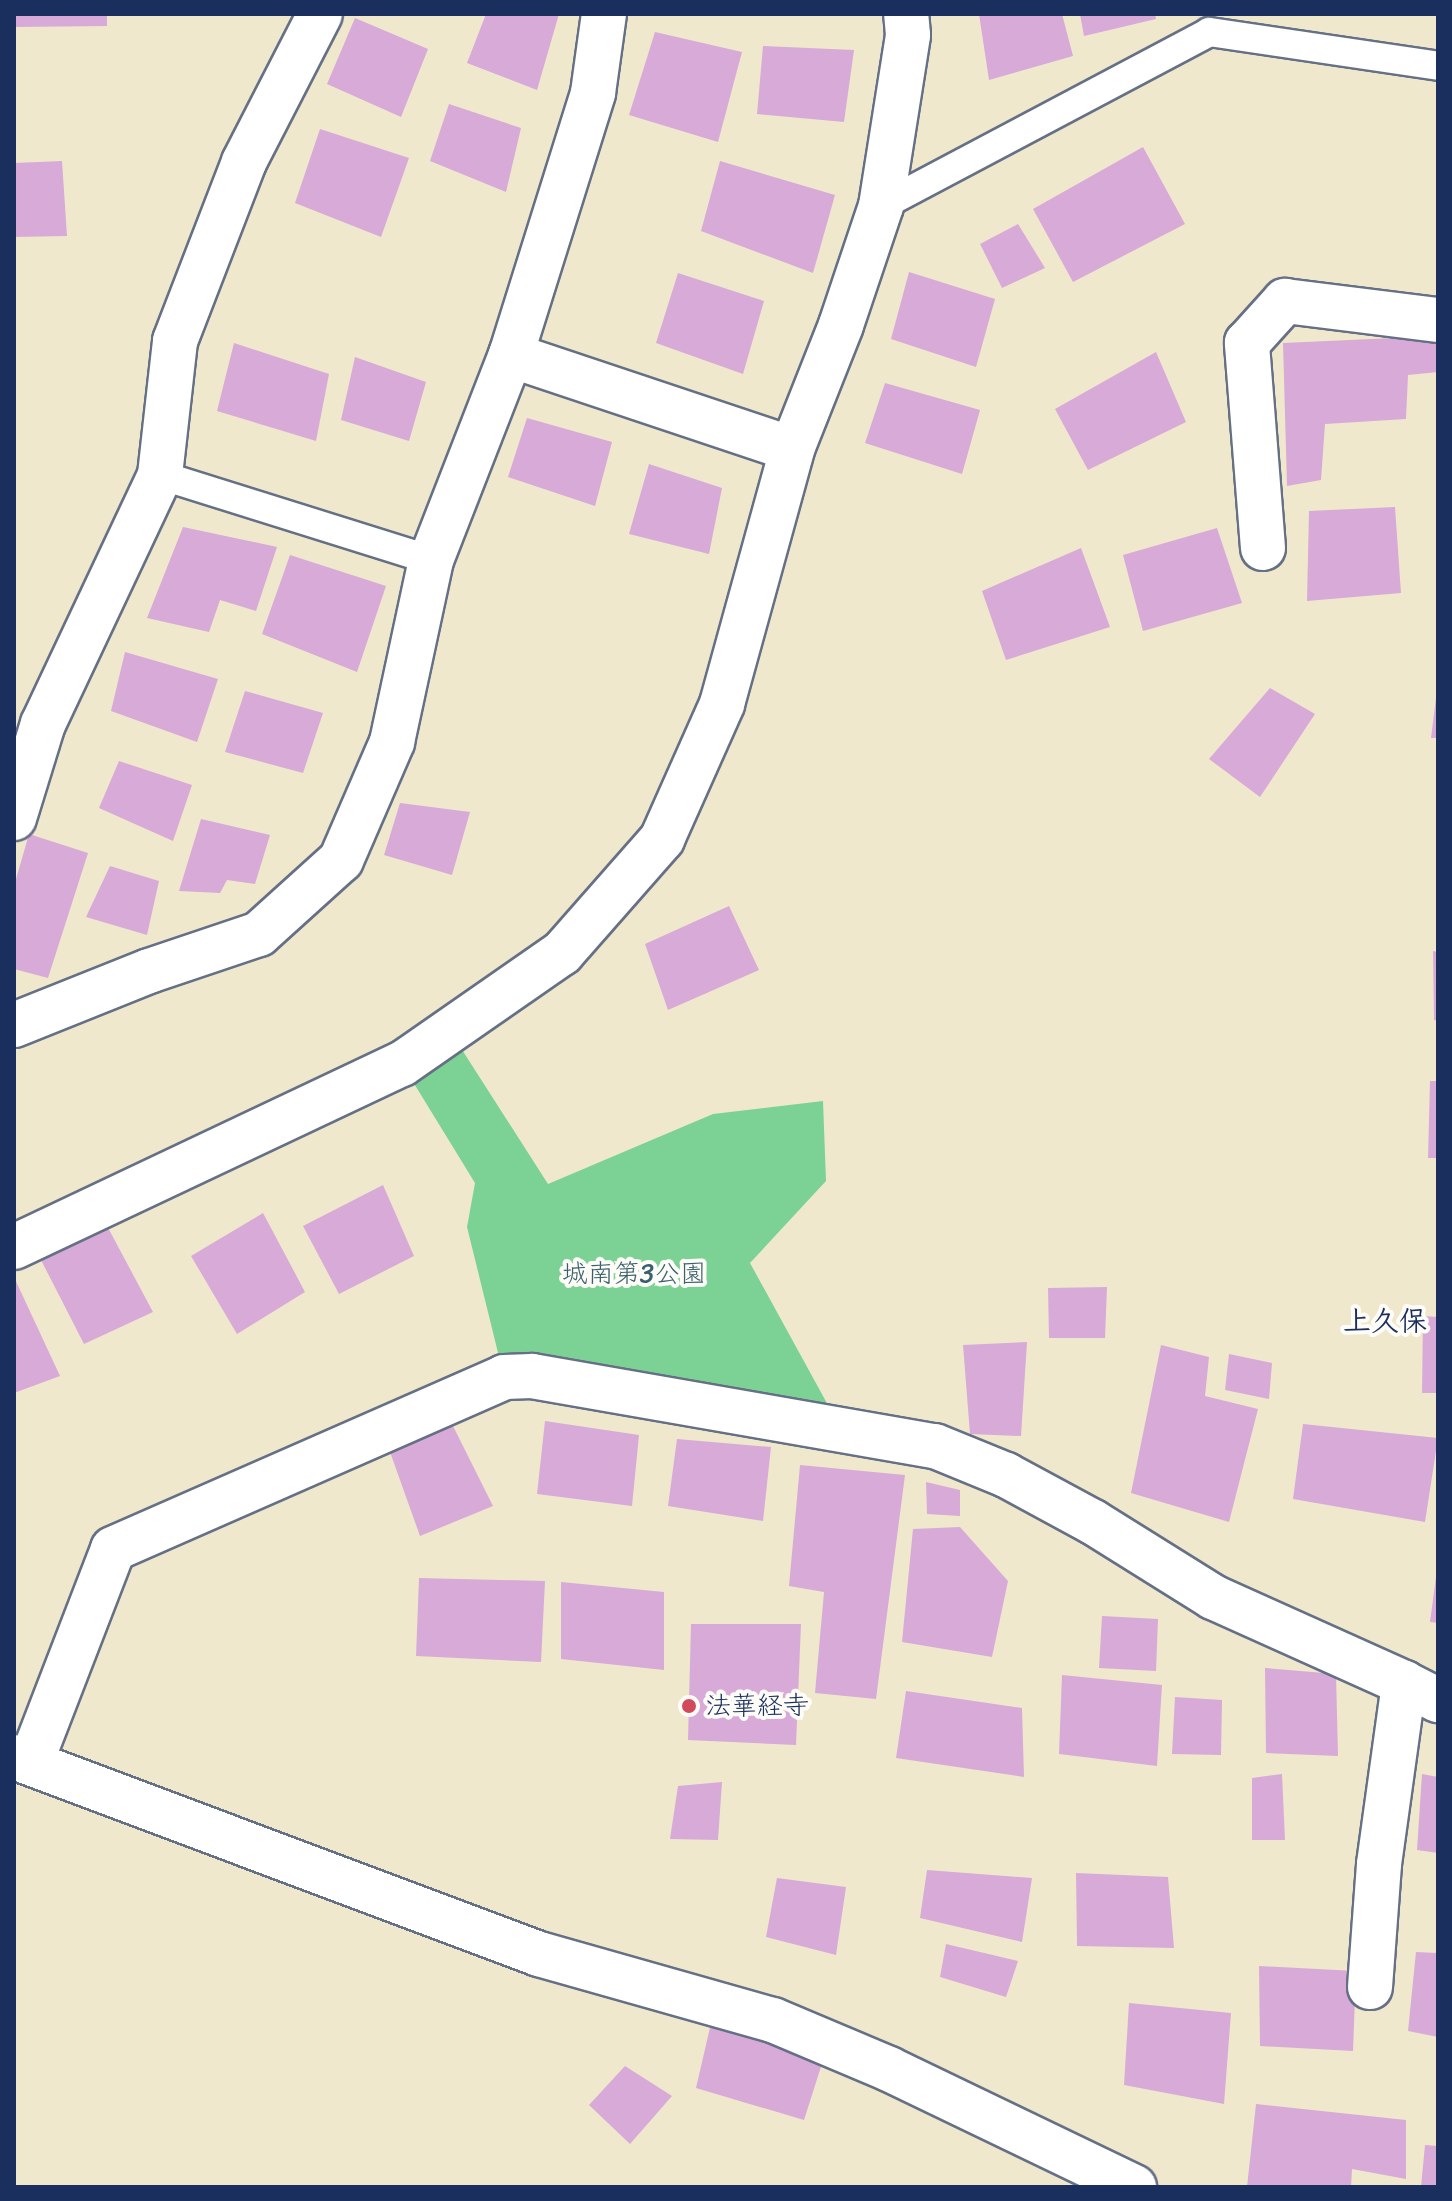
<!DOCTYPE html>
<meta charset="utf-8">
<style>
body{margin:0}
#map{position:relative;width:1452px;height:2201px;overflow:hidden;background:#efe8cd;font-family:Sriracha,"Klee One",sans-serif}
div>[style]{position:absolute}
.green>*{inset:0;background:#7cd295}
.building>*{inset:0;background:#d8aad8}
.roads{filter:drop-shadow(2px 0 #657085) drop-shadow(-2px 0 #657085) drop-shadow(0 2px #657085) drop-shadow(0 -2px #657085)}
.lane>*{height:28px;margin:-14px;padding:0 14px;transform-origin:14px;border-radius:14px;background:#fff}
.street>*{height:44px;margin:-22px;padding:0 22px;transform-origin:22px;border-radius:22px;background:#fff}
.secondary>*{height:44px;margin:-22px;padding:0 22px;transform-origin:22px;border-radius:22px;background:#fff}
.dots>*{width:22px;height:22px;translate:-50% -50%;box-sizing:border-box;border:4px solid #fdfcf7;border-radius:50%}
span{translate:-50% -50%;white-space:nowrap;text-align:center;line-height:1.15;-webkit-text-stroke:8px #fdfcf7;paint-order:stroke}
.park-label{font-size:26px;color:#38606e}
.poi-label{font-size:26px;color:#1b2f5e}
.left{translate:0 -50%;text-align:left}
.neighbourhood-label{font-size:28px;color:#1b2f5e;font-weight:700}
.frame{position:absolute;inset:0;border:16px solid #1b2f5e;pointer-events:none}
</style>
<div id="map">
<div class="green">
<div style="clip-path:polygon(450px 1031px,548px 1184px,713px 1114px,823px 1101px,826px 1181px,750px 1263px,840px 1427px,504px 1377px,467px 1227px,475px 1183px,402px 1064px)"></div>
</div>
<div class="building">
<div style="clip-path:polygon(14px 14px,107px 14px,107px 26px,14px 27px)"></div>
<div style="clip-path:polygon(486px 14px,559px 14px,537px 90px,467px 63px)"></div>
<div style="clip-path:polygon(979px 14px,1062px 14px,1073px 56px,989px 80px)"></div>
<div style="clip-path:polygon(1080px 14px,1155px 14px,1156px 19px,1084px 36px)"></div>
<div style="clip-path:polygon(355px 18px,428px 49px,401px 117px,327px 84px)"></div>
<div style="clip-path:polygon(655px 32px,742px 52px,718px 142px,629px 115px)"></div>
<div style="clip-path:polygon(763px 46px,854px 50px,844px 122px,757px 114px)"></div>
<div style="clip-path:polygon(449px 104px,521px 128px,506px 192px,430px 161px)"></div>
<div style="clip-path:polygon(320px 129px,409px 158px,381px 237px,295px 203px)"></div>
<div style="clip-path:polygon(1143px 147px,1185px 224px,1073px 282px,1033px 209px)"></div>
<div style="clip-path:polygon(62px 161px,67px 236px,14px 237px,14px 163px)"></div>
<div style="clip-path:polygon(720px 161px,835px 195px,813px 273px,701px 231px)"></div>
<div style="clip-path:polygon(1018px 224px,1045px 268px,1002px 288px,980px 244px)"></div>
<div style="clip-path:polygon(909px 272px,995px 299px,976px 367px,891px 339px)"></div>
<div style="clip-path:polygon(678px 273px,764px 301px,743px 374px,656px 343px)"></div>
<div style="clip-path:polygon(1438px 336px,1438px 372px,1408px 375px,1406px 419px,1325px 424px,1321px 480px,1287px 486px,1283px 343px)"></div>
<div style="clip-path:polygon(234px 343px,329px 374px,316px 441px,217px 411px)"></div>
<div style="clip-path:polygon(1156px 352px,1186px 422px,1088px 470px,1055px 409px)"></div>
<div style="clip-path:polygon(355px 357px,426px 382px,409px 441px,341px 420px)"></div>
<div style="clip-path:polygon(885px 383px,980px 410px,962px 474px,865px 443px)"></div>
<div style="clip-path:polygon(527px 418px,612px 442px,595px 506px,508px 477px)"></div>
<div style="clip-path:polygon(649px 464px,722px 488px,709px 554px,629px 534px)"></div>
<div style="clip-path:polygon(1395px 507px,1401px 593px,1307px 601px,1309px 511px)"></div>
<div style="clip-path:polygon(183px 527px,277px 547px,256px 611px,220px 600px,209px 632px,147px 618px)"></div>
<div style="clip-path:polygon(1217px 528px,1242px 603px,1143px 631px,1123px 555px)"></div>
<div style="clip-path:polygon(1081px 548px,1110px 627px,1006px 660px,982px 591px)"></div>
<div style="clip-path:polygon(290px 555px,386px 586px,357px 672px,262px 634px)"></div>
<div style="clip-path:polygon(125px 652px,218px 679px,197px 742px,111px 711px)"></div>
<div style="clip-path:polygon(1270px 688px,1315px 714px,1260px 797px,1209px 759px)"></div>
<div style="clip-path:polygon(245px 691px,323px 713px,303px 773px,225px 752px)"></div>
<div style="clip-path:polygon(1436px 698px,1438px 699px,1438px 738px,1431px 738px)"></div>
<div style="clip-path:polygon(119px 761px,192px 785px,173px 841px,99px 808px)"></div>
<div style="clip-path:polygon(400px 803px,470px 812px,452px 875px,384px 855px)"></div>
<div style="clip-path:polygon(201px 819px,270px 835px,255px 884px,227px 880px,220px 893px,179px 891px)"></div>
<div style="clip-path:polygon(29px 834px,88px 853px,48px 978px,14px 969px,14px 886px)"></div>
<div style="clip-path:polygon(110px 866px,159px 881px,147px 935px,86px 917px)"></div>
<div style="clip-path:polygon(729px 906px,759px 970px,668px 1010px,645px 944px)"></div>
<div style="clip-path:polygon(1433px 951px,1438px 952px,1438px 1021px,1434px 1020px)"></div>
<div style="clip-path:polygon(1430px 1081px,1438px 1081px,1438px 1158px,1428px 1158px)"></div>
<div style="clip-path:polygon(383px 1185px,414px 1256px,339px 1294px,303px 1226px)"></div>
<div style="clip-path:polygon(263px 1213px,305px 1292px,237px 1334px,191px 1256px)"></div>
<div style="clip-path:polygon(106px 1224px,153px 1312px,84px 1344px,41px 1260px)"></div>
<div style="clip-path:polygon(14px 1277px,60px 1376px,14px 1393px)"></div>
<div style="clip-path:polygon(1107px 1287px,1105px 1338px,1049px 1338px,1048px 1288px)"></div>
<div style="clip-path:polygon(1423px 1316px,1438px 1317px,1438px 1393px,1422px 1393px)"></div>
<div style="clip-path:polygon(1027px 1342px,1021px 1436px,970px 1434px,963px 1345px)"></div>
<div style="clip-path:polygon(1161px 1345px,1209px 1357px,1205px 1396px,1258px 1409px,1229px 1522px,1131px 1493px)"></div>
<div style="clip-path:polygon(1229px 1354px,1272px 1363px,1269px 1399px,1225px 1390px)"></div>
<div style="clip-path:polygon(545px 1421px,639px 1435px,632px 1506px,537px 1494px)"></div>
<div style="clip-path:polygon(452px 1424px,493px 1506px,420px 1536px,390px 1452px)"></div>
<div style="clip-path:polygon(1303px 1424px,1438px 1438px,1425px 1522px,1293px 1499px)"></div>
<div style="clip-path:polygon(677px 1439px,771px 1447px,763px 1521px,668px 1506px)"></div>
<div style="clip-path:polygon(800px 1465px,905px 1475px,876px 1699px,815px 1693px,824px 1592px,789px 1586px)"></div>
<div style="clip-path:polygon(926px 1482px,960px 1490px,960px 1516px,927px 1514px)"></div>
<div style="clip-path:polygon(960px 1527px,1008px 1581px,992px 1657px,902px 1642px,913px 1529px)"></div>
<div style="clip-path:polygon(1436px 1577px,1438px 1577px,1438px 1623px,1430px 1622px)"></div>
<div style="clip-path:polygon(419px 1578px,545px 1581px,541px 1662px,416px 1656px)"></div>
<div style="clip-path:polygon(561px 1582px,664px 1592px,664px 1670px,561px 1659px)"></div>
<div style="clip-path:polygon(1102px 1616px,1158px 1619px,1156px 1671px,1099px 1668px)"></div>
<div style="clip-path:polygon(691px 1624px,801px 1624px,796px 1745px,688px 1740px)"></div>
<div style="clip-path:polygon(1265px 1668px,1336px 1674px,1338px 1756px,1266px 1753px)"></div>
<div style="clip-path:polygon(1062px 1675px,1162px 1685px,1157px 1766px,1059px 1754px)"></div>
<div style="clip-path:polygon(906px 1691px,1022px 1708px,1024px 1777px,896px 1758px)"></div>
<div style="clip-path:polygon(1175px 1697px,1222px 1700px,1221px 1755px,1172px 1754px)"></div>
<div style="clip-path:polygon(1282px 1774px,1285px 1840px,1252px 1840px,1252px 1778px)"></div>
<div style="clip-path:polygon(1422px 1774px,1438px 1777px,1438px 1853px,1417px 1850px)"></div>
<div style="clip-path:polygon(722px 1782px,718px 1840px,670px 1839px,678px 1786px)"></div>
<div style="clip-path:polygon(927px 1870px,1032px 1878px,1022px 1942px,920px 1918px)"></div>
<div style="clip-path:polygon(1076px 1873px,1168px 1877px,1174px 1948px,1077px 1946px)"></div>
<div style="clip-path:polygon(777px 1878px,846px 1887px,836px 1955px,766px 1937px)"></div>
<div style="clip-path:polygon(946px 1944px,1018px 1961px,1006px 1997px,940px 1977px)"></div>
<div style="clip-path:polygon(1416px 1952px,1438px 1953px,1438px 2037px,1408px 2031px)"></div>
<div style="clip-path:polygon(1259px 1966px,1356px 1971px,1353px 2051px,1260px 2046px)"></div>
<div style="clip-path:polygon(1129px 2003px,1231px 2013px,1224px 2104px,1124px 2085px)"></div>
<div style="clip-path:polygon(712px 2019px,826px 2051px,804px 2120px,696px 2088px)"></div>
<div style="clip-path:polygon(625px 2066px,672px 2096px,630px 2144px,589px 2105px)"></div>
<div style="clip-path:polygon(1256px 2104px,1406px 2120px,1406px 2179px,1352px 2169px,1351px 2187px,1247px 2187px)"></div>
<div style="clip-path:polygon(1425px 2145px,1438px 2146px,1438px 2187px,1421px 2187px)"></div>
</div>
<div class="roads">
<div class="lane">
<div style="left:881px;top:206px;width:371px;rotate:-27.9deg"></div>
<div style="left:1209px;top:32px;width:232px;rotate:8.4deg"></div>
<div style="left:160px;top:475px;width:284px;rotate:17.4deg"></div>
</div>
<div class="street">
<div style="left:511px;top:355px;width:296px;rotate:18.5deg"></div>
<div style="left:1263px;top:548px;width:206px;rotate:-94.5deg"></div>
<div style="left:1247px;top:343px;width:57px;rotate:-47.9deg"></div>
<div style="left:1285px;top:301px;width:154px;rotate:7.1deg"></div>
<div style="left:14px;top:818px;width:98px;rotate:-72.9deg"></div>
<div style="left:43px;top:724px;width:275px;rotate:-64.8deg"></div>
<div style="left:160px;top:475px;width:135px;rotate:-83.6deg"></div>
<div style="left:175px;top:341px;width:192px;rotate:-68.9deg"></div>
<div style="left:244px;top:162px;width:166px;rotate:-62.8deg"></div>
<div style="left:14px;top:1025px;width:145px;rotate:-21.8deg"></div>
<div style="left:149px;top:971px;width:116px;rotate:-18.6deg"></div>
<div style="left:259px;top:934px;width:110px;rotate:-42.1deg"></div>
<div style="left:341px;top:860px;width:129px;rotate:-66.6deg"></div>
<div style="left:392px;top:742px;width:186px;rotate:-77.9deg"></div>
<div style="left:431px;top:560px;width:220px;rotate:-68.7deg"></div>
<div style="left:511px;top:355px;width:275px;rotate:-72.6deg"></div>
<div style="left:593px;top:93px;width:80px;rotate:-82.1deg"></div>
<div style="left:14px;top:1757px;width:561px;rotate:20.57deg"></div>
<div style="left:539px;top:1954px;width:243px;rotate:15.8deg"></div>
<div style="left:773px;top:2020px;width:126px;rotate:22.9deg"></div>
<div style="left:889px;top:2069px;width:272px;rotate:25.7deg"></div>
<div style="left:31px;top:1762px;width:228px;rotate:-68.9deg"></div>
<div style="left:113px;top:1549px;width:427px;rotate:-23.7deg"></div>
<div style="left:504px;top:1377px;width:28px;rotate:-2deg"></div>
<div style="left:532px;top:1376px;width:409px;rotate:9.9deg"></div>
<div style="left:935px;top:1446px;width:77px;rotate:22.2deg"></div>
<div style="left:1006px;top:1475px;width:99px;rotate:28.4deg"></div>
<div style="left:1093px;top:1522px;width:142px;rotate:32deg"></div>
<div style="left:1213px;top:1597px;width:209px;rotate:24.2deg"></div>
<div style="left:1370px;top:1987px;width:123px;rotate:-85.8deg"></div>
<div style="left:1379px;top:1864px;width:183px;rotate:-82.1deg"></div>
<div style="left:1404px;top:1683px;width:38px;rotate:27deg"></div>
</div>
<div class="secondary">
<div style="left:14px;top:1247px;width:429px;rotate:-25.3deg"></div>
<div style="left:402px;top:1064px;width:195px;rotate:-34.8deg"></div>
<div style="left:562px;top:953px;width:152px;rotate:-48.7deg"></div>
<div style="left:662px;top:839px;width:148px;rotate:-66deg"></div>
<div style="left:722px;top:704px;width:264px;rotate:-74.6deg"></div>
<div style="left:792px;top:449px;width:133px;rotate:-68.4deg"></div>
<div style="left:841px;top:325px;width:126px;rotate:-71.4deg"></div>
<div style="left:881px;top:206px;width:173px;rotate:-81deg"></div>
<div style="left:908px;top:35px;width:21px;rotate:-95deg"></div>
</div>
</div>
<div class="dots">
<div style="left:689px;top:1706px;background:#d1495b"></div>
</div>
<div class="park-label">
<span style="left:634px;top:1274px">城南第3公園</span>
</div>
<div class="poi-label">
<span class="left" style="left:705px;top:1706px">法華経寺</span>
</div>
<div class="neighbourhood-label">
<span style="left:1385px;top:1321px">上久保</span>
</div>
<div class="frame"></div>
</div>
